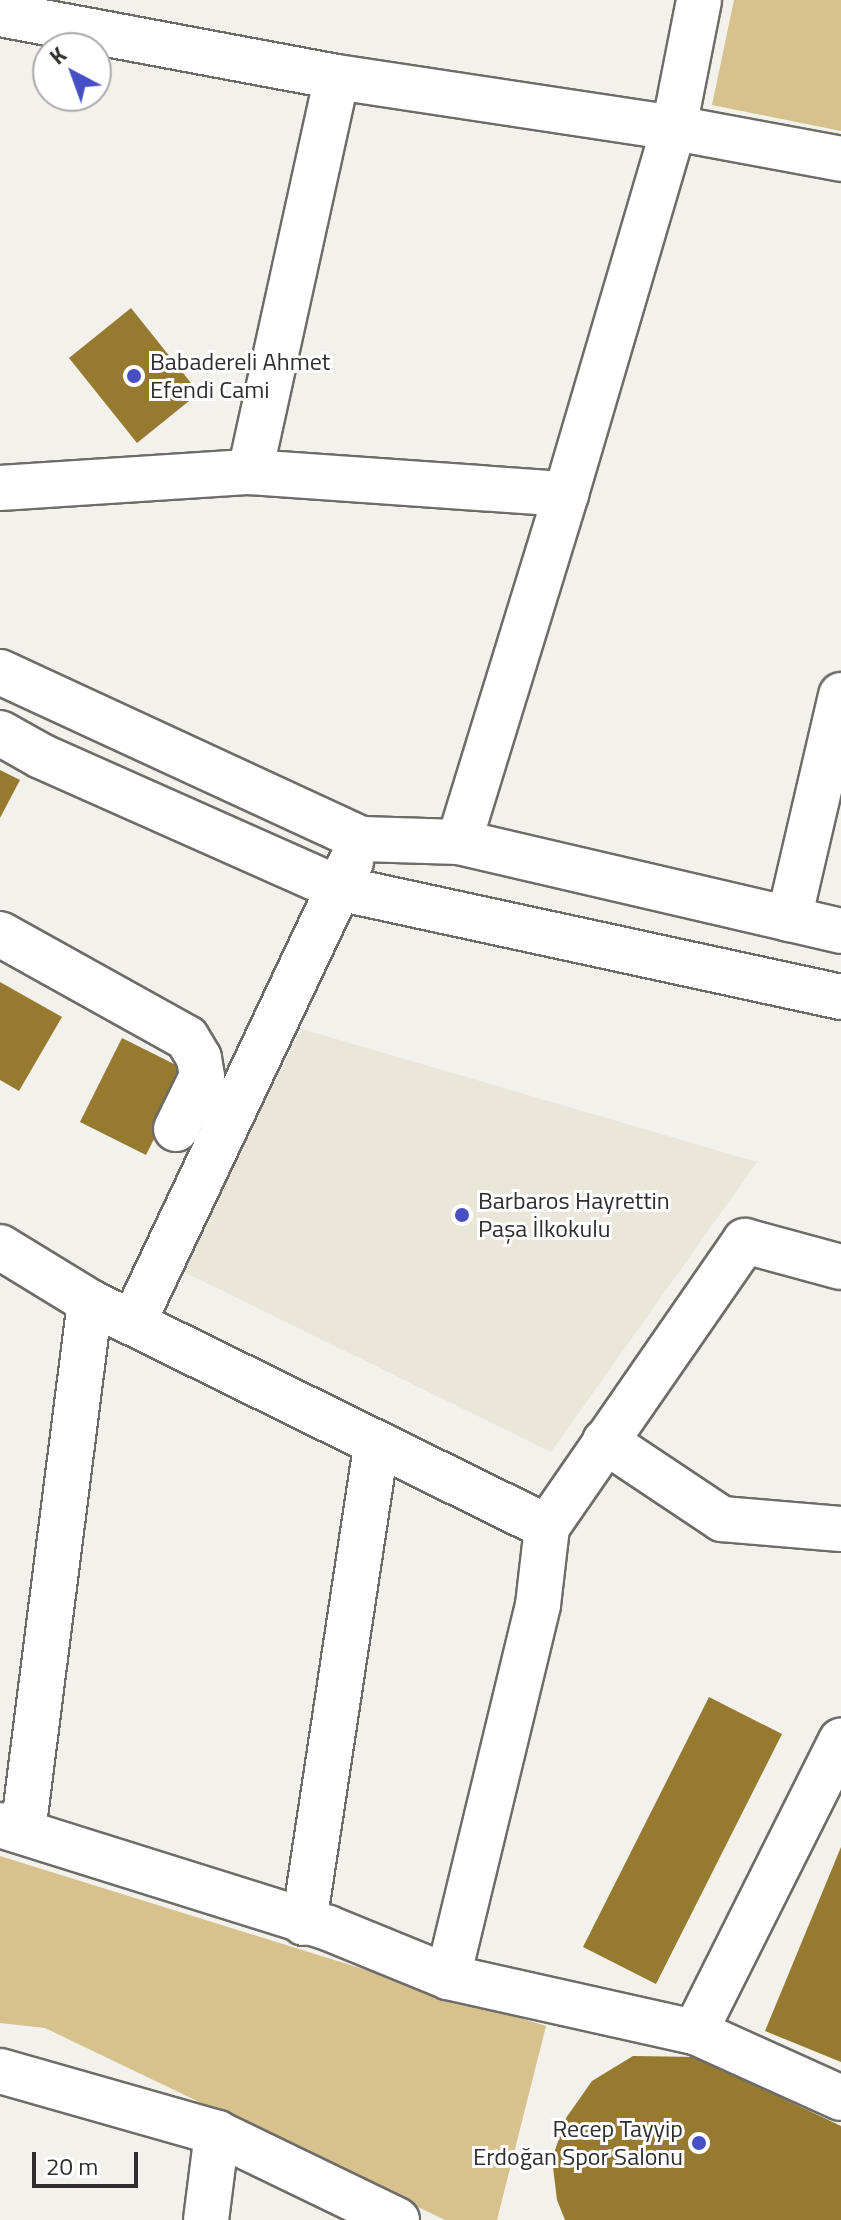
<!DOCTYPE html>
<meta charset="utf-8">
<style>
body{margin:0}
#map{position:relative;width:841px;height:2220px;overflow:hidden;background:#f3f1ec;font-family:"Titillium Web",sans-serif}
div>[style]{position:absolute}
.built>*{inset:0;background:#eae6da}
.green>*{inset:0;background:#d7c18c}
.building>*{inset:0;background:#967a2f}
.roads{filter:drop-shadow(2px 0 #6e6c68) drop-shadow(-2px 0 #6e6c68) drop-shadow(0 2px #6e6c68) drop-shadow(0 -2px #6e6c68)}
.minor>*{height:44px;margin:-22px;padding:0 22px;transform-origin:22px;border-radius:22px;background:#fff}
.dots>*{width:22px;height:22px;translate:-50% -50%;box-sizing:border-box;border:4px solid #fff;border-radius:50%}
span{translate:-50% -50%;white-space:nowrap;text-align:center;line-height:1.15;-webkit-text-stroke:6px #fff;paint-order:stroke}
.poi-label{font-size:24px;color:#2f2e2d}
.left{translate:0 -50%;text-align:left}
.right{translate:-100% -50%;text-align:right}
.north{position:absolute;left:32px;top:32px;width:80px;height:80px;box-sizing:border-box;background:#fff;border:2px solid #acabab;border-radius:50%;rotate:319deg;font-size:22px;font-weight:700;line-height:32px;text-align:center;color:#2f2e2d}
.north::after{content:'';display:block;margin:auto;width:28px;height:36px;background:#484fc4;clip-path:polygon(50% 0,100% 100%,50% 72%,0 100%)}
.scale{position:absolute;left:32px;top:2152px;width:106px;height:36px;box-sizing:border-box;border:4px solid #2f2e2d;border-top:0;padding-left:10px;font-size:24px;line-height:28px;white-space:nowrap;color:#2f2e2d;-webkit-text-stroke:6px #fff;paint-order:stroke}
</style>
<div id="map">
<div class="built">
<div style="clip-path:polygon(302px 1029px,757px 1162px,551px 1452px,178px 1269px)"></div>
</div>
<div class="green">
<div style="clip-path:polygon(734px 0,841px 0,841px 131px,712px 105px)"></div>
<div style="clip-path:polygon(0 1856px,546px 2026px,497px 2220px,445px 2220px,45px 2028px,0 2023px)"></div>
</div>
<div class="building">
<div style="clip-path:polygon(131px 308px,199px 393px,137px 443px,69px 358px)"></div>
<div style="clip-path:polygon(0 770px,20px 780px,0 818px)"></div>
<div style="clip-path:polygon(0 982px,62px 1017px,19px 1091px,0 1080px)"></div>
<div style="clip-path:polygon(122px 1038px,188px 1071px,146px 1155px,80px 1122px)"></div>
<div style="clip-path:polygon(709px 1697px,782px 1734px,656px 1984px,583px 1947px)"></div>
<div style="clip-path:polygon(841px 1847px,841px 2062px,765px 2031px)"></div>
<div style="clip-path:polygon(633px 2056px,696px 2057px,841px 2126px,841px 2220px,565px 2220px,557px 2200px,552px 2159px,566px 2118px,592px 2081px)"></div>
</div>
<div class="roads">
<div class="minor">
<div style="left:0;top:14px;width:343px;rotate:10.6deg"></div>
<div style="left:337px;top:77px;width:341px;rotate:8.6deg"></div>
<div style="left:674px;top:128px;width:170px;rotate:10.5deg"></div>
<div style="left:250px;top:472px;width:404px;rotate:-77.6deg"></div>
<div style="left:0;top:488px;width:251px;rotate:-3.7deg"></div>
<div style="left:250px;top:472px;width:317px;rotate:4deg"></div>
<div style="left:566px;top:494px;width:382px;rotate:-73.6deg"></div>
<div style="left:674px;top:128px;width:130px;rotate:-78.9deg"></div>
<div style="left:0;top:672px;width:399px;rotate:24.8deg"></div>
<div style="left:362px;top:839px;width:97px;rotate:1.8deg"></div>
<div style="left:459px;top:842px;width:392px;rotate:13.1deg"></div>
<div style="left:0;top:733px;width:47px;rotate:29.3deg"></div>
<div style="left:41px;top:756px;width:325px;rotate:24deg"></div>
<div style="left:338px;top:888px;width:515px;rotate:12.23deg"></div>
<div style="left:459px;top:842px;width:364px;rotate:-72.9deg"></div>
<div style="left:789px;top:919px;width:230px;rotate:-76.9deg"></div>
<div style="left:0;top:934px;width:214px;rotate:29.1deg"></div>
<div style="left:187px;top:1038px;width:23px;rotate:59deg"></div>
<div style="left:199px;top:1058px;width:18px;rotate:81deg"></div>
<div style="left:202px;top:1076px;width:59px;rotate:116.1deg"></div>
<div style="left:0;top:1247px;width:105px;rotate:31.4deg"></div>
<div style="left:90px;top:1302px;width:509px;rotate:26.21deg"></div>
<div style="left:133px;top:1323px;width:510px;rotate:-64.69deg"></div>
<div style="left:605px;top:1441px;width:141px;rotate:33.7deg"></div>
<div style="left:722px;top:1519px;width:119px;rotate:4.8deg"></div>
<div style="left:0;top:1825px;width:344px;rotate:17.4deg"></div>
<div style="left:328px;top:1928px;width:130px;rotate:22.2deg"></div>
<div style="left:448px;top:1977px;width:253px;rotate:12.6deg"></div>
<div style="left:695px;top:2032px;width:160px;rotate:24.3deg"></div>
<div style="left:23px;top:1831px;width:533px;rotate:-82.78deg"></div>
<div style="left:304px;top:1923px;width:483px;rotate:-81.4deg"></div>
<div style="left:448px;top:1977px;width:383px;rotate:-76.4deg"></div>
<div style="left:538px;top:1605px;width:79px;rotate:-83.4deg"></div>
<div style="left:547px;top:1527px;width:348px;rotate:-55.3deg"></div>
<div style="left:745px;top:1241px;width:99px;rotate:15.2deg"></div>
<div style="left:695px;top:2032px;width:326px;rotate:-63.4deg"></div>
<div style="left:0;top:2071px;width:226px;rotate:15.9deg"></div>
<div style="left:217px;top:2133px;width:200px;rotate:25.8deg"></div>
<div style="left:206px;top:2220px;width:88px;rotate:-82.8deg"></div>
</div>
</div>
<div class="dots">
<div style="left:134px;top:376px;background:#484fc4"></div>
<div style="left:462px;top:1215px;background:#484fc4"></div>
<div style="left:699px;top:2143px;background:#484fc4"></div>
</div>
<div class="poi-label">
<span class="left" style="left:150px;top:376px">Babadereli Ahmet<br>Efendi Cami</span>
<span class="left" style="left:478px;top:1215px">Barbaros Hayrettin<br>Paşa İlkokulu</span>
<span class="right" style="left:683px;top:2143px">Recep Tayyip<br>Erdoğan Spor Salonu</span>
</div>
<div class="north">K</div>
<div class="scale">20 m</div>
</div>
